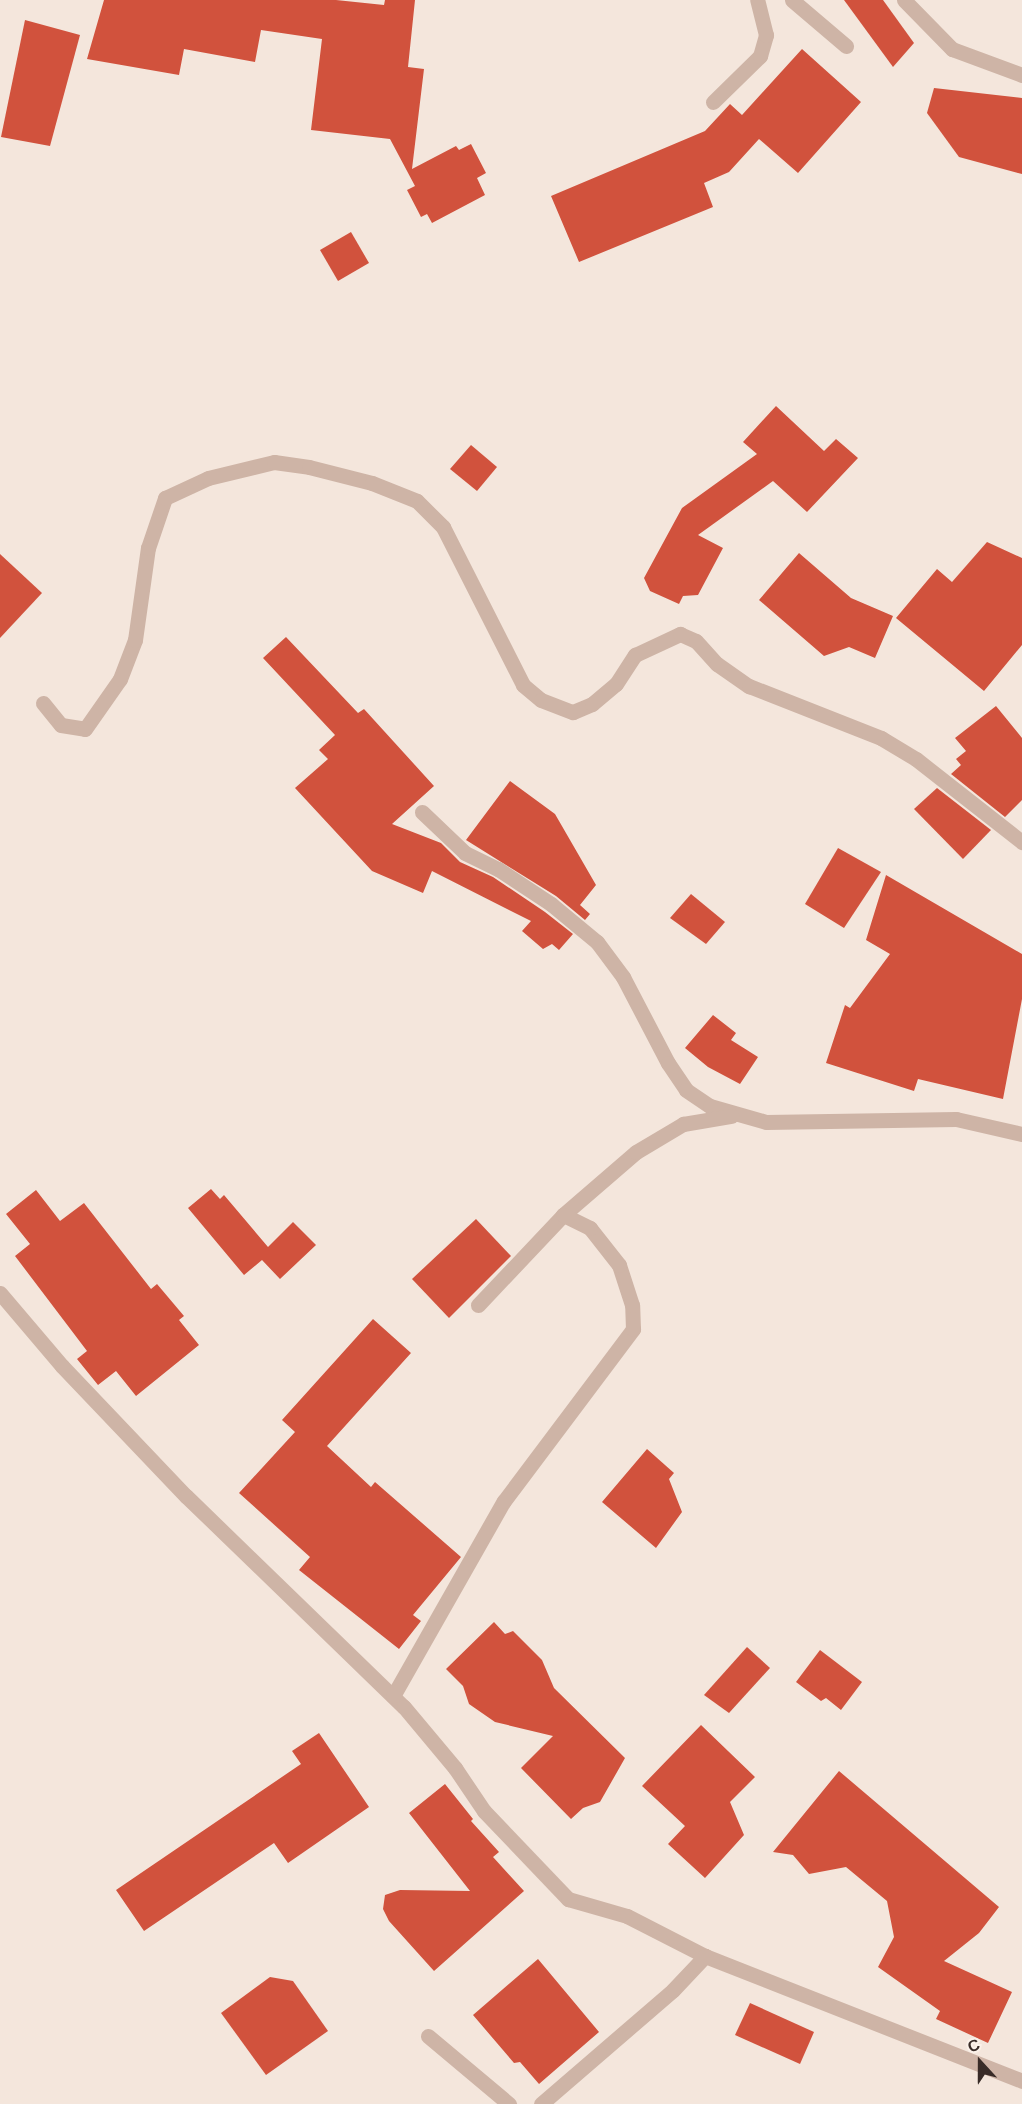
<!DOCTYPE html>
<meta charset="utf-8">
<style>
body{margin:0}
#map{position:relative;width:1022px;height:2104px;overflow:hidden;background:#f4e6dc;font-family:Barlow,sans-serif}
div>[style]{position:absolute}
.building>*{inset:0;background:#d1523d}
.minor>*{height:15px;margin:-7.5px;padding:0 7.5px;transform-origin:7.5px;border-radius:7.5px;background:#ceb4a6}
span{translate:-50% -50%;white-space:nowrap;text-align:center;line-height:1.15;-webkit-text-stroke:4.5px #fbf1e9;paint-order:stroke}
.north{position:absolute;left:950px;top:2032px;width:60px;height:60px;-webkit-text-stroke:4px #fbf1e9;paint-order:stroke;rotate:339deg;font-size:16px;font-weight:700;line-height:24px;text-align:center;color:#392c28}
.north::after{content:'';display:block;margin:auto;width:21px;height:27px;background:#392c28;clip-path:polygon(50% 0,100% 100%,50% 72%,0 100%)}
</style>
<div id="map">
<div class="building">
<div style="clip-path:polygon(104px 0,336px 0,384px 5px,385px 0,415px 0,408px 67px,424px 69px,412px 169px,456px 146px,459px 150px,471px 144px,486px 173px,477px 178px,485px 195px,432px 223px,427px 214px,421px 217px,407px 190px,415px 186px,390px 139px,311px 130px,322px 39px,261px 30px,255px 62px,184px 49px,179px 75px,87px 59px)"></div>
<div style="clip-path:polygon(844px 0,883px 0,914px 43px,893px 67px)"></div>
<div style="clip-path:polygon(25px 20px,80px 35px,50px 146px,1px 137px)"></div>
<div style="clip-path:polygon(802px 49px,861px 102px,798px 173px,759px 139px,729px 172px,704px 183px,713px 207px,579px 262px,551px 196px,705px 131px,730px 104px,742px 115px)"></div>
<div style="clip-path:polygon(934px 88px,1022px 98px,1022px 174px,959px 157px,927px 113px)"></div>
<div style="clip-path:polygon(351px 232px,369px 263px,338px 281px,320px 250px)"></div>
<div style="clip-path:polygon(776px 406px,824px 451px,836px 439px,858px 458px,807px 512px,773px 481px,698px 535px,723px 548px,698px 595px,683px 596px,679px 604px,650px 591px,644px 578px,682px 508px,757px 454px,743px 442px)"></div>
<div style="clip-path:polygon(471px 445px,497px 467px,477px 491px,450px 469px)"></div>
<div style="clip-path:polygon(987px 542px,1022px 558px,1022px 645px,984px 691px,896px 618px,937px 569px,952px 582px)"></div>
<div style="clip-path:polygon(799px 553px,851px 598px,893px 616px,875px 658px,849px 647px,824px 656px,759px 600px)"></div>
<div style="clip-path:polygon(0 554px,42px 593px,0 638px)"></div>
<div style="clip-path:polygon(286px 637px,358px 713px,364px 709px,434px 786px,392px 824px,441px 843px,460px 862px,493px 877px,545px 912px,573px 934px,559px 950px,552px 944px,543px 949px,522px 931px,531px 921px,432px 871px,423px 893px,372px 871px,295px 788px,328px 759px,319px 750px,335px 735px,263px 658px)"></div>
<div style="clip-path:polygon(996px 706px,1022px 738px,1022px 800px,1005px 817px,951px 774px,961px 765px,956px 759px,966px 751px,955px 738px)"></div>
<div style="clip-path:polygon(510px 781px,555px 814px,596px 885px,580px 905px,590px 914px,585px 920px,556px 896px,466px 840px)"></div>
<div style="clip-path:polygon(937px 788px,991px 830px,963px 859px,914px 809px)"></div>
<div style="clip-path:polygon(838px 848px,881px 872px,844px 928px,805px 904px)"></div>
<div style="clip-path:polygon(886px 875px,1022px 954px,1022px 999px,1003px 1099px,918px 1079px,914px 1091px,826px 1063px,845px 1005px,850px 1008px,890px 954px,866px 940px)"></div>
<div style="clip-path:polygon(691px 894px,725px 922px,706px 944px,670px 918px)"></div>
<div style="clip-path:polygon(713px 1015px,736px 1033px,731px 1040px,758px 1057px,740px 1084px,708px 1067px,685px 1048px)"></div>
<div style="clip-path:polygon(211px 1189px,220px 1199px,224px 1195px,268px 1247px,293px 1222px,316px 1245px,280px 1279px,262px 1260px,244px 1275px,188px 1208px)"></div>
<div style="clip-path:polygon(36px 1190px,60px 1221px,84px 1203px,151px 1289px,157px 1284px,184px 1316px,179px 1320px,199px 1345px,136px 1396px,116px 1371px,98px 1385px,77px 1359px,87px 1351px,15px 1256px,30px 1244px,6px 1214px)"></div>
<div style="clip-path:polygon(476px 1219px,511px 1256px,449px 1318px,412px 1279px)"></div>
<div style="clip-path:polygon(373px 1319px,411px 1353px,327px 1446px,371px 1487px,375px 1482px,461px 1557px,413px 1615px,421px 1621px,399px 1649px,299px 1570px,310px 1557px,239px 1493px,295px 1432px,282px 1420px)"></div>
<div style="clip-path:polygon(647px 1449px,674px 1473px,669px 1479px,682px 1512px,656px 1548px,602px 1502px)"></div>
<div style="clip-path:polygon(494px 1622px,505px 1634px,513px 1631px,542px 1660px,554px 1688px,625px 1758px,600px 1802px,583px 1808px,571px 1819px,521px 1768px,553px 1736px,495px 1722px,469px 1704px,463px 1686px,446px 1669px)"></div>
<div style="clip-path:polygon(747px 1647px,770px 1668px,729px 1713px,704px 1695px)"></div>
<div style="clip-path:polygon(820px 1650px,862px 1682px,841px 1710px,826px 1698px,821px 1701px,796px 1682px)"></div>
<div style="clip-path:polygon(701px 1725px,755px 1777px,730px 1802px,744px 1835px,705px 1878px,668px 1844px,685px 1826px,642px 1786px)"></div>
<div style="clip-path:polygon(319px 1733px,369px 1807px,288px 1863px,274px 1843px,144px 1931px,116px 1890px,301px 1764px,292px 1751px)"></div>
<div style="clip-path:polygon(839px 1771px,999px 1907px,979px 1933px,944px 1961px,1012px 1992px,988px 2043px,936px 2019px,940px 2011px,878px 1967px,894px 1937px,887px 1901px,846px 1867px,809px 1874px,793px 1855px,773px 1852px)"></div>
<div style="clip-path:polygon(445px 1784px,473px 1819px,471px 1821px,499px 1852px,493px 1857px,524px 1891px,434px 1971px,389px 1921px,383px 1909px,385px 1895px,400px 1890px,470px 1891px,409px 1813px)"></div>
<div style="clip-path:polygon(538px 1959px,599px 2032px,539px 2084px,520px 2062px,514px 2063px,473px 2015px)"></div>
<div style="clip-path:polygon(270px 1977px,293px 1981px,328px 2031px,266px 2075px,221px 2013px)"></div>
<div style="clip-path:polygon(750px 2003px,814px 2032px,800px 2064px,735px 2035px)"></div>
</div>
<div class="minor">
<div style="left:792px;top:0;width:71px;rotate:40.4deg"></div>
<div style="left:904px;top:0;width:69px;rotate:45.6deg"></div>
<div style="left:952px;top:49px;width:75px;rotate:20.4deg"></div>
<div style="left:713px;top:102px;width:66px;rotate:-44.4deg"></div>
<div style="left:760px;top:56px;width:22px;rotate:-74deg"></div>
<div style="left:766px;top:35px;width:36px;rotate:-104deg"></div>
<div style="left:43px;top:703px;width:28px;rotate:51deg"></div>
<div style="left:61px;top:725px;width:24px;rotate:9deg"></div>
<div style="left:85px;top:729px;width:61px;rotate:-55deg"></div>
<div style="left:120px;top:679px;width:42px;rotate:-69deg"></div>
<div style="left:135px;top:640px;width:93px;rotate:-82deg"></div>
<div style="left:148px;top:548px;width:53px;rotate:-71.2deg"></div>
<div style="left:165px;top:498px;width:47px;rotate:-24.9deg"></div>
<div style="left:208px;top:478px;width:68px;rotate:-13.6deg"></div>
<div style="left:274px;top:462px;width:35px;rotate:8deg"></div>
<div style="left:309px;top:467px;width:65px;rotate:14.3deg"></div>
<div style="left:372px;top:483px;width:48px;rotate:21.8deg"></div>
<div style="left:417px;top:501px;width:37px;rotate:45deg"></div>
<div style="left:443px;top:527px;width:177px;rotate:63.1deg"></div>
<div style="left:523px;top:685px;width:23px;rotate:40deg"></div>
<div style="left:541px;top:700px;width:34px;rotate:21deg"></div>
<div style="left:573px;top:712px;width:21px;rotate:-23deg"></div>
<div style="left:592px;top:704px;width:31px;rotate:-40deg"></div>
<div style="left:616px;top:684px;width:35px;rotate:-57deg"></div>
<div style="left:635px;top:655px;width:50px;rotate:-25deg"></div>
<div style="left:680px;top:634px;width:17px;rotate:24deg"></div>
<div style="left:696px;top:641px;width:31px;rotate:48deg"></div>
<div style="left:717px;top:664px;width:39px;rotate:35deg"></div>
<div style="left:749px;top:686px;width:142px;rotate:21.5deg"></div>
<div style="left:881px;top:738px;width:41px;rotate:31deg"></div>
<div style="left:916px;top:759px;width:135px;rotate:38.1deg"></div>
<div style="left:422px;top:812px;width:59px;rotate:43.6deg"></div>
<div style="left:465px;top:853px;width:37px;rotate:26deg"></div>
<div style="left:498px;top:869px;width:64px;rotate:33.4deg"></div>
<div style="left:551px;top:904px;width:60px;rotate:39.6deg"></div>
<div style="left:597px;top:942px;width:44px;rotate:53.4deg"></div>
<div style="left:623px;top:977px;width:97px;rotate:62.4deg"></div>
<div style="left:668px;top:1063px;width:32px;rotate:56deg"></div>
<div style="left:686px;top:1090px;width:29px;rotate:34deg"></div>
<div style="left:710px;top:1106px;width:58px;rotate:15.9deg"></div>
<div style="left:766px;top:1122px;width:190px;rotate:-0.9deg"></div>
<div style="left:956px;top:1119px;width:68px;rotate:12.8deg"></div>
<div style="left:0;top:1293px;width:96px;rotate:49.7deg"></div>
<div style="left:62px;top:1366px;width:180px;rotate:46.4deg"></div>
<div style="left:186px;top:1496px;width:303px;rotate:44.1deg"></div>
<div style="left:404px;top:1707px;width:80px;rotate:50.1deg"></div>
<div style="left:455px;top:1768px;width:52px;rotate:56deg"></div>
<div style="left:484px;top:1811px;width:122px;rotate:46.3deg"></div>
<div style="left:568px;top:1899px;width:61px;rotate:16.1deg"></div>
<div style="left:627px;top:1916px;width:88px;rotate:27.1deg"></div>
<div style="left:705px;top:1956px;width:341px;rotate:21.5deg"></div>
<div style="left:478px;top:1305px;width:124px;rotate:-46.6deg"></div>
<div style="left:563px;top:1215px;width:96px;rotate:-40.8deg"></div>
<div style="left:636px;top:1152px;width:55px;rotate:-30.8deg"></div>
<div style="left:683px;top:1124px;width:49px;rotate:-9.5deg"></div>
<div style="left:393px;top:1696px;width:224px;rotate:-60.4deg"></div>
<div style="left:504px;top:1501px;width:215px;rotate:-53.1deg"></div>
<div style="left:633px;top:1329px;width:24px;rotate:-92deg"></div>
<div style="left:632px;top:1305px;width:42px;rotate:-108deg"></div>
<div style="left:619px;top:1265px;width:47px;rotate:-128.1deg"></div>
<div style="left:590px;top:1228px;width:30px;rotate:-154deg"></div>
<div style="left:428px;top:2036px;width:106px;rotate:40deg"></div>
<div style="left:541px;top:2104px;width:174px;rotate:-40.8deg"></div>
<div style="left:673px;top:1990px;width:47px;rotate:-46.7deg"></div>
</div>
<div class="north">С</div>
</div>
